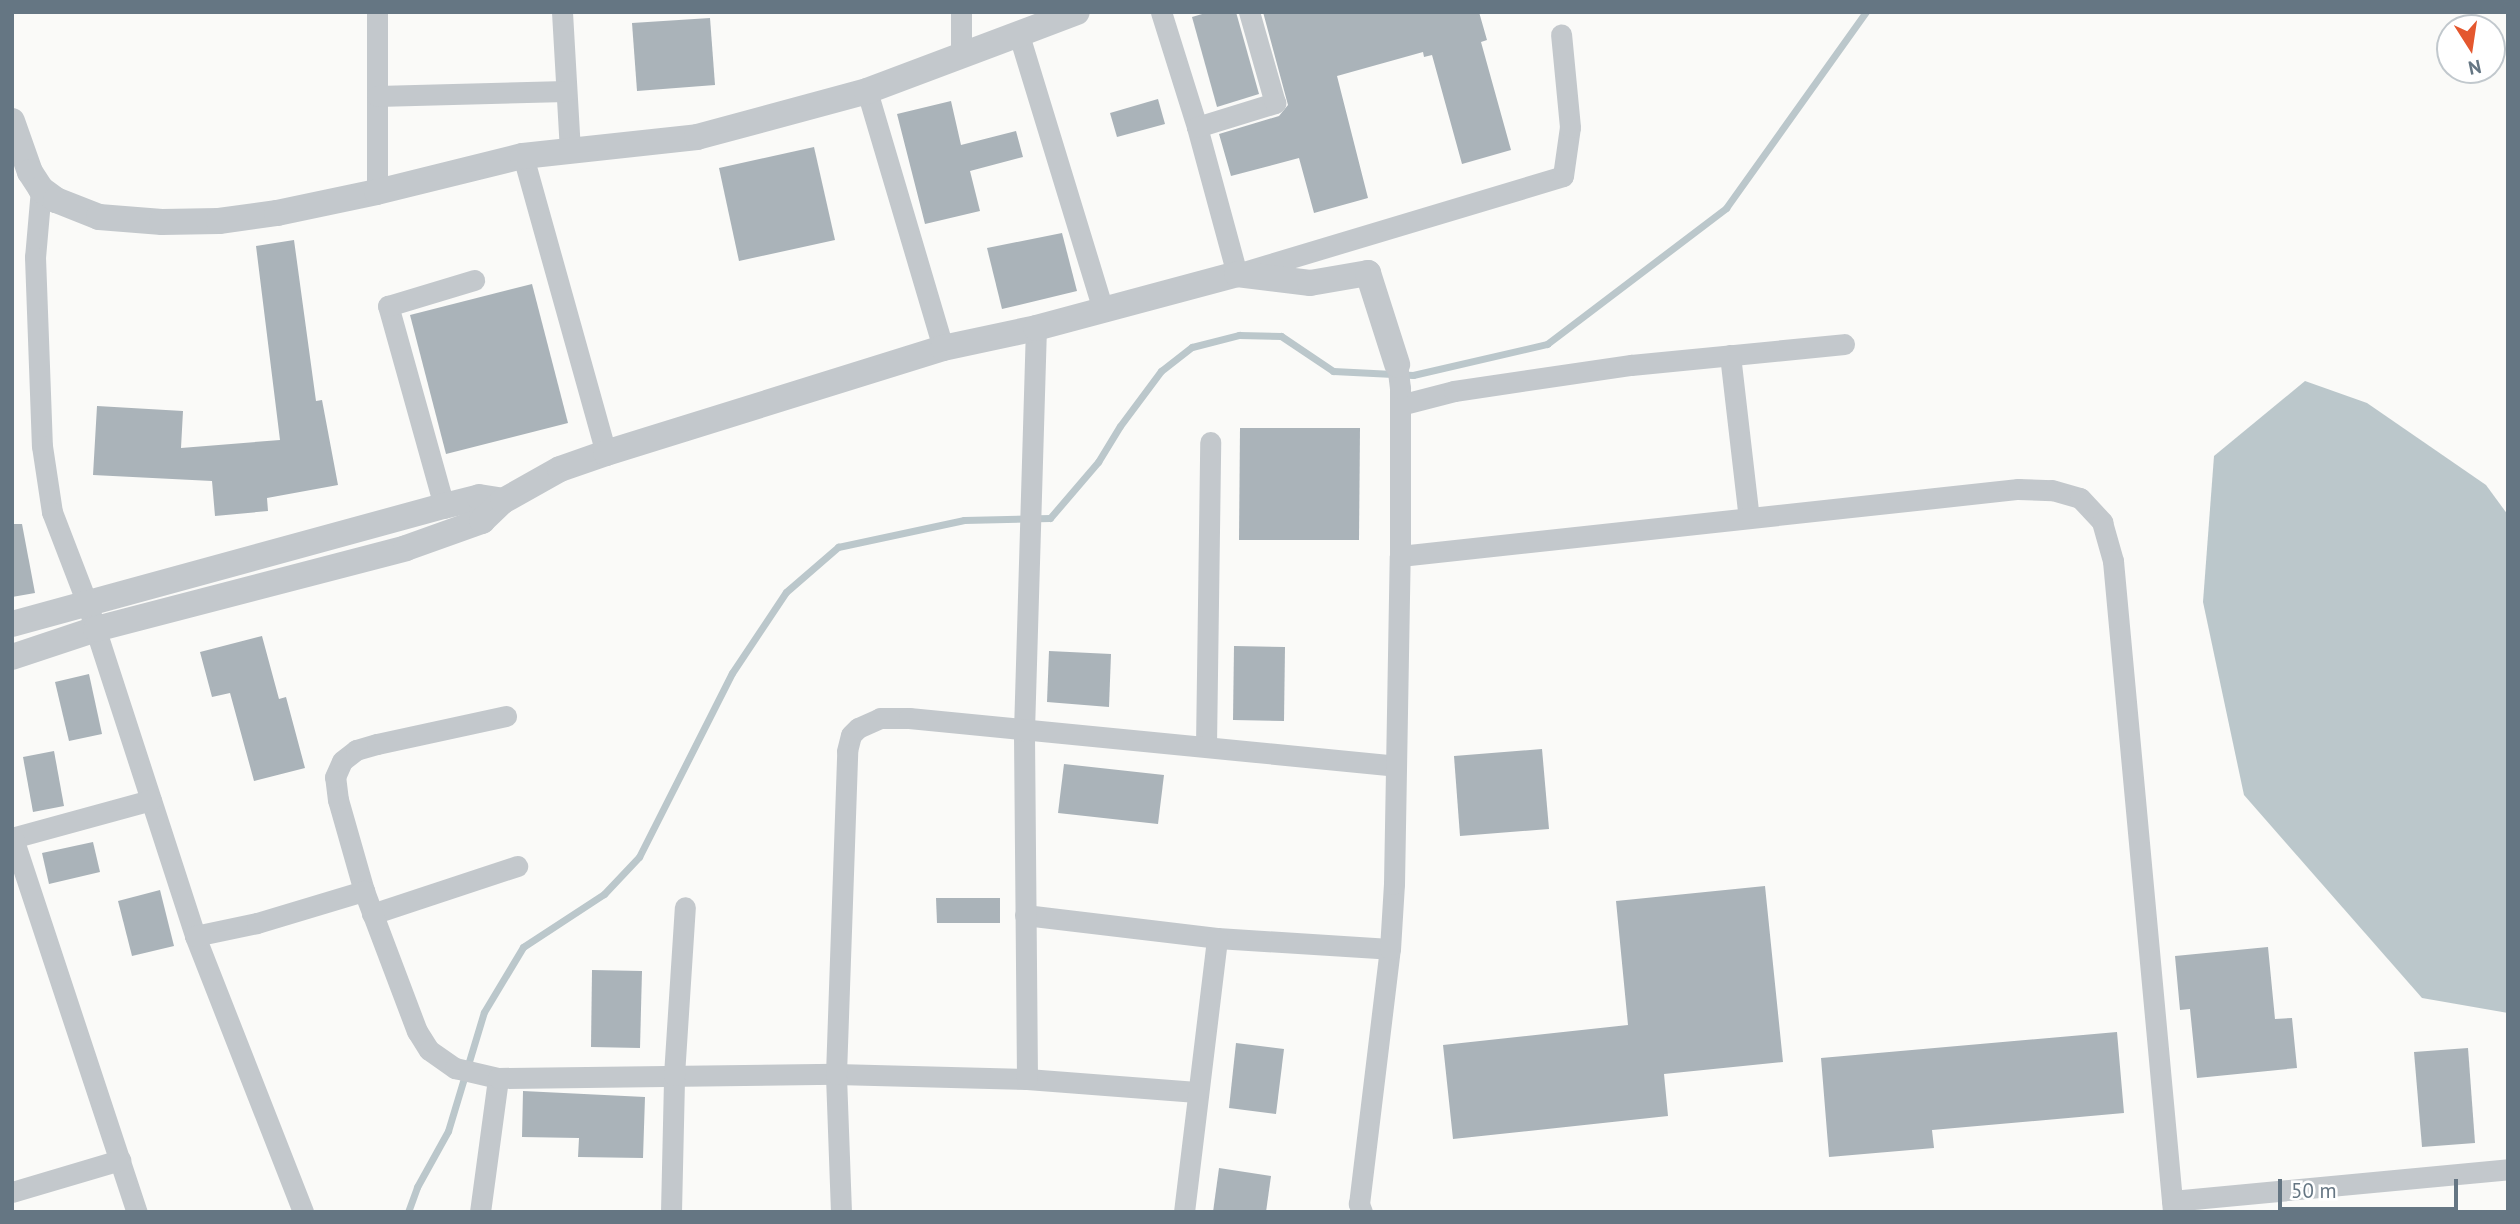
<!DOCTYPE html>
<style>
body{margin:0}
#map{position:relative;width:2520px;height:1224px;overflow:hidden;background:#fafaf8;font-family:"PT Sans",sans-serif}
div>[style]{position:absolute}
.water>*{inset:0;background:#bbc7cb}
.stream>*{height:7px;margin:-3.5px;padding:0 3.5px;transform-origin:3.5px;border-radius:3.5px;background:#bbc7cb}
.building>*{inset:0;background:#aab3b9}
.minor>*{height:21px;margin:-10.5px;padding:0 10.5px;transform-origin:10.5px;border-radius:10.5px;background:#c3c8cc}
.tertiary>*{height:26px;margin:-13px;padding:0 13px;transform-origin:13px;border-radius:13px;background:#c3c8cc}
span{translate:-50% -50%;white-space:nowrap;text-align:center;line-height:1.15;-webkit-text-stroke:7px #fff;paint-order:stroke}
.frame{position:absolute;inset:0;border:14px solid #657683;pointer-events:none}
.north{position:absolute;left:2436px;top:14px;width:70px;height:70px;box-sizing:border-box;background:#fff;border:2px solid #c1c8cd;border-radius:50%;rotate:168deg;font-size:19px;font-weight:700;line-height:28px;text-align:center;color:#657683}
.north::after{content:'';display:block;margin:auto;width:24px;height:32px;background:#e4572e;clip-path:polygon(50% 0,100% 100%,50% 72%,0 100%)}
.scale{position:absolute;left:2278px;top:1179px;width:180px;height:32px;box-sizing:border-box;border:4px solid #657683;border-top:0;padding-left:9px;font-size:21px;line-height:24px;white-space:nowrap;color:#657683;-webkit-text-stroke:5px #fff;paint-order:stroke}
</style>
<div id="map">
<div class="water">
<div style="clip-path:polygon(2305px 381px,2367px 403px,2486px 485px,2508px 515px,2508px 1013px,2422px 998px,2244px 795px,2203px 602px,2214px 456px)"></div>
</div>
<div class="stream">
<div style="left:408px;top:1212px;width:27px;rotate:-70deg"></div>
<div style="left:417px;top:1187px;width:64px;rotate:-61deg"></div>
<div style="left:448px;top:1131px;width:124px;rotate:-73.2deg"></div>
<div style="left:484px;top:1012px;width:76px;rotate:-59deg"></div>
<div style="left:523px;top:947px;width:97px;rotate:-33.2deg"></div>
<div style="left:604px;top:894px;width:51px;rotate:-46.6deg"></div>
<div style="left:639px;top:857px;width:206px;rotate:-63.2deg"></div>
<div style="left:732px;top:673px;width:97px;rotate:-56.3deg"></div>
<div style="left:786px;top:592px;width:69px;rotate:-40.9deg"></div>
<div style="left:838px;top:547px;width:129px;rotate:-12.1deg"></div>
<div style="left:964px;top:520px;width:86px;rotate:-1.3deg"></div>
<div style="left:1050px;top:518px;width:74px;rotate:-49.4deg"></div>
<div style="left:1098px;top:462px;width:42px;rotate:-58.6deg"></div>
<div style="left:1120px;top:426px;width:69px;rotate:-53.3deg"></div>
<div style="left:1161px;top:371px;width:39px;rotate:-38deg"></div>
<div style="left:1192px;top:347px;width:49px;rotate:-14.3deg"></div>
<div style="left:1239px;top:335px;width:42px;rotate:1.4deg"></div>
<div style="left:1281px;top:336px;width:63px;rotate:33.9deg"></div>
<div style="left:1333px;top:371px;width:80px;rotate:2.9deg"></div>
<div style="left:1413px;top:375px;width:138px;rotate:-13deg"></div>
<div style="left:1547px;top:344px;width:225px;rotate:-37.2deg"></div>
<div style="left:1726px;top:208px;width:241px;rotate:-54.5deg"></div>
</div>
<div class="building">
<div style="clip-path:polygon(1209px 12px,1236px 12px,1259px 94px,1217px 107px,1192px 17px)"></div>
<div style="clip-path:polygon(1263px 12px,1479px 12px,1487px 40px,1481px 42px,1511px 150px,1462px 164px,1432px 55px,1424px 57px,1423px 52px,1337px 76px,1368px 198px,1314px 213px,1299px 158px,1231px 176px,1219px 134px,1279px 116px,1288px 105px)"></div>
<div style="clip-path:polygon(710px 18px,715px 85px,637px 91px,632px 23px)"></div>
<div style="clip-path:polygon(1158px 99px,1165px 124px,1117px 137px,1110px 113px)"></div>
<div style="clip-path:polygon(951px 101px,961px 145px,1016px 131px,1023px 157px,970px 171px,980px 211px,925px 224px,897px 114px)"></div>
<div style="clip-path:polygon(814px 147px,835px 240px,739px 261px,719px 168px)"></div>
<div style="clip-path:polygon(1062px 233px,1077px 291px,1002px 309px,987px 248px)"></div>
<div style="clip-path:polygon(294px 240px,316px 401px,322px 400px,338px 485px,267px 498px,268px 511px,215px 516px,212px 481px,93px 475px,97px 406px,183px 411px,181px 448px,280px 440px,256px 246px)"></div>
<div style="clip-path:polygon(532px 284px,568px 423px,446px 454px,410px 315px)"></div>
<div style="clip-path:polygon(1240px 428px,1360px 428px,1359px 540px,1239px 540px)"></div>
<div style="clip-path:polygon(12px 524px,22px 524px,35px 593px,12px 597px)"></div>
<div style="clip-path:polygon(262px 636px,279px 699px,286px 697px,305px 768px,254px 781px,230px 693px,212px 697px,200px 652px)"></div>
<div style="clip-path:polygon(1234px 646px,1285px 647px,1284px 721px,1233px 720px)"></div>
<div style="clip-path:polygon(1049px 651px,1111px 654px,1109px 707px,1047px 702px)"></div>
<div style="clip-path:polygon(89px 674px,102px 734px,69px 741px,55px 682px)"></div>
<div style="clip-path:polygon(1542px 749px,1549px 829px,1460px 836px,1454px 756px)"></div>
<div style="clip-path:polygon(54px 751px,64px 806px,33px 812px,23px 757px)"></div>
<div style="clip-path:polygon(1064px 764px,1164px 775px,1158px 824px,1058px 813px)"></div>
<div style="clip-path:polygon(93px 842px,100px 872px,49px 884px,42px 853px)"></div>
<div style="clip-path:polygon(1765px 886px,1783px 1062px,1664px 1074px,1668px 1116px,1453px 1139px,1443px 1045px,1628px 1025px,1616px 901px)"></div>
<div style="clip-path:polygon(160px 890px,174px 946px,132px 956px,118px 901px)"></div>
<div style="clip-path:polygon(936px 898px,1000px 898px,1000px 923px,937px 923px)"></div>
<div style="clip-path:polygon(2268px 947px,2275px 1019px,2292px 1018px,2297px 1068px,2197px 1078px,2190px 1009px,2180px 1010px,2175px 956px)"></div>
<div style="clip-path:polygon(592px 970px,642px 971px,640px 1048px,591px 1047px)"></div>
<div style="clip-path:polygon(2117px 1032px,2124px 1113px,1932px 1130px,1934px 1148px,1829px 1157px,1821px 1058px)"></div>
<div style="clip-path:polygon(1236px 1043px,1284px 1049px,1276px 1114px,1229px 1108px)"></div>
<div style="clip-path:polygon(2468px 1048px,2475px 1143px,2422px 1147px,2414px 1052px)"></div>
<div style="clip-path:polygon(523px 1091px,645px 1097px,643px 1158px,578px 1157px,579px 1138px,522px 1137px)"></div>
<div style="clip-path:polygon(1219px 1168px,1271px 1176px,1266px 1212px,1213px 1212px)"></div>
</div>
<div class="minor">
<div style="left:377px;top:12px;width:180px;rotate:90deg"></div>
<div style="left:562px;top:12px;width:137px;rotate:86.7deg"></div>
<div style="left:961px;top:12px;width:42px;rotate:90deg"></div>
<div style="left:1161px;top:12px;width:121px;rotate:72.6deg"></div>
<div style="left:1197px;top:127px;width:152px;rotate:74.8deg"></div>
<div style="left:1237px;top:274px;width:340px;rotate:-16.7deg"></div>
<div style="left:1563px;top:176px;width:49px;rotate:-81.9deg"></div>
<div style="left:1570px;top:127px;width:93px;rotate:-95.5deg"></div>
<div style="left:1019px;top:35px;width:287px;rotate:73deg"></div>
<div style="left:867px;top:91px;width:268px;rotate:73.5deg"></div>
<div style="left:377px;top:96px;width:189px;rotate:-1.5deg"></div>
<div style="left:1197px;top:127px;width:82px;rotate:-17.1deg"></div>
<div style="left:1275px;top:103px;width:95px;rotate:-105.9deg"></div>
<div style="left:523px;top:156px;width:308px;rotate:74.4deg"></div>
<div style="left:41px;top:189px;width:68px;rotate:95deg"></div>
<div style="left:35px;top:257px;width:189px;rotate:87.9deg"></div>
<div style="left:42px;top:446px;width:67px;rotate:81.4deg"></div>
<div style="left:52px;top:512px;width:97px;rotate:69deg"></div>
<div style="left:87px;top:603px;width:350px;rotate:72deg"></div>
<div style="left:195px;top:936px;width:296px;rotate:68.6deg"></div>
<div style="left:1730px;top:355px;width:164px;rotate:83.4deg"></div>
<div style="left:1400px;top:405px;width:56px;rotate:-14.5deg"></div>
<div style="left:1454px;top:391px;width:179px;rotate:-8.4deg"></div>
<div style="left:1631px;top:365px;width:214px;rotate:-5.6deg"></div>
<div style="left:444px;top:506px;width:208px;rotate:-105.6deg"></div>
<div style="left:388px;top:306px;width:90px;rotate:-16.8deg"></div>
<div style="left:1400px;top:556px;width:622px;rotate:-6.19deg"></div>
<div style="left:2018px;top:489px;width:34px;rotate:2deg"></div>
<div style="left:2052px;top:490px;width:29px;rotate:16deg"></div>
<div style="left:2080px;top:498px;width:33px;rotate:47deg"></div>
<div style="left:2102px;top:522px;width:41px;rotate:74.2deg"></div>
<div style="left:2113px;top:561px;width:654px;rotate:84.73deg"></div>
<div style="left:1206px;top:746px;width:304px;rotate:-89.2deg"></div>
<div style="left:12px;top:838px;width:144px;rotate:-15.3deg"></div>
<div style="left:13px;top:838px;width:394px;rotate:71.7deg"></div>
<div style="left:364px;top:891px;width:95px;rotate:-105.9deg"></div>
<div style="left:338px;top:800px;width:23px;rotate:-97deg"></div>
<div style="left:335px;top:777px;width:17px;rotate:-66deg"></div>
<div style="left:342px;top:761px;width:18px;rotate:-38deg"></div>
<div style="left:356px;top:750px;width:22px;rotate:-16deg"></div>
<div style="left:377px;top:744px;width:132px;rotate:-12.2deg"></div>
<div style="left:372px;top:914px;width:153px;rotate:-18.3deg"></div>
<div style="left:1025px;top:915px;width:193px;rotate:6.8deg"></div>
<div style="left:1217px;top:938px;width:173px;rotate:3.6deg"></div>
<div style="left:195px;top:936px;width:63px;rotate:-11.8deg"></div>
<div style="left:257px;top:923px;width:112px;rotate:-16.7deg"></div>
<div style="left:364px;top:891px;width:150px;rotate:69.3deg"></div>
<div style="left:417px;top:1031px;width:22px;rotate:58deg"></div>
<div style="left:429px;top:1050px;width:32px;rotate:35deg"></div>
<div style="left:455px;top:1068px;width:44px;rotate:13.1deg"></div>
<div style="left:1027px;top:1079px;width:170px;rotate:4.4deg"></div>
<div style="left:12px;top:1192px;width:113px;rotate:-16.5deg"></div>
<div style="left:2172px;top:1201px;width:338px;rotate:-5.4deg"></div>
<div style="left:480px;top:1212px;width:135px;rotate:-82.3deg"></div>
<div style="left:498px;top:1078px;width:338px;rotate:-0.7deg"></div>
<div style="left:836px;top:1074px;width:191px;rotate:1.5deg"></div>
<div style="left:1027px;top:1079px;width:348px;rotate:-90.5deg"></div>
<div style="left:1024px;top:731px;width:403px;rotate:-88.3deg"></div>
<div style="left:671px;top:1212px;width:137px;rotate:-88.7deg"></div>
<div style="left:674px;top:1075px;width:168px;rotate:-86.3deg"></div>
<div style="left:841px;top:1212px;width:138px;rotate:-92.1deg"></div>
<div style="left:836px;top:1074px;width:323px;rotate:-88deg"></div>
<div style="left:847px;top:751px;width:16px;rotate:-76deg"></div>
<div style="left:851px;top:735px;width:10px;rotate:-45deg"></div>
<div style="left:858px;top:728px;width:24px;rotate:-24deg"></div>
<div style="left:880px;top:718px;width:29px"></div>
<div style="left:909px;top:718px;width:489px;rotate:5.6deg"></div>
<div style="left:1184px;top:1212px;width:276px;rotate:-83.1deg"></div>
<div style="left:1362px;top:1212px;width:9px;rotate:-111deg"></div>
<div style="left:1359px;top:1204px;width:257px;rotate:-83.1deg"></div>
<div style="left:1390px;top:949px;width:65px;rotate:-86.5deg"></div>
<div style="left:1394px;top:884px;width:328px;rotate:-89deg"></div>
<div style="left:1400px;top:556px;width:168px;rotate:-90deg"></div>
<div style="left:1400px;top:388px;width:24px;rotate:-97deg"></div>
</div>
<div class="tertiary">
<div style="left:12px;top:121px;width:54px;rotate:70.6deg"></div>
<div style="left:30px;top:172px;width:20px;rotate:57deg"></div>
<div style="left:41px;top:189px;width:19px;rotate:36deg"></div>
<div style="left:56px;top:200px;width:46px;rotate:21.6deg"></div>
<div style="left:99px;top:217px;width:63px;rotate:4.5deg"></div>
<div style="left:162px;top:222px;width:57px;rotate:-1deg"></div>
<div style="left:219px;top:221px;width:59px;rotate:-7.9deg"></div>
<div style="left:277px;top:213px;width:102px;rotate:-11.9deg"></div>
<div style="left:377px;top:192px;width:150px;rotate:-13.9deg"></div>
<div style="left:523px;top:156px;width:175px;rotate:-6.2deg"></div>
<div style="left:697px;top:137px;width:176px;rotate:-15.1deg"></div>
<div style="left:867px;top:91px;width:224px;rotate:-20.6deg"></div>
<div style="left:12px;top:624px;width:448px;rotate:-15.3deg"></div>
<div style="left:444px;top:506px;width:36px;rotate:-14deg"></div>
<div style="left:479px;top:497px;width:24px;rotate:9deg"></div>
<div style="left:12px;top:657px;width:89px;rotate:-18.4deg"></div>
<div style="left:96px;top:629px;width:320px;rotate:-14.6deg"></div>
<div style="left:406px;top:548px;width:81px;rotate:-19.6deg"></div>
<div style="left:482px;top:521px;width:29px;rotate:-44deg"></div>
<div style="left:503px;top:501px;width:65px;rotate:-29.3deg"></div>
<div style="left:560px;top:469px;width:49px;rotate:-19.2deg"></div>
<div style="left:606px;top:453px;width:353px;rotate:-17.3deg"></div>
<div style="left:943px;top:348px;width:95px;rotate:-12.1deg"></div>
<div style="left:1036px;top:328px;width:208px;rotate:-15deg"></div>
<div style="left:1237px;top:274px;width:74px;rotate:7deg"></div>
<div style="left:1310px;top:283px;width:59px;rotate:-9.8deg"></div>
<div style="left:1368px;top:273px;width:96px;rotate:72.3deg"></div>
</div>
<div class="frame"></div>
<div class="north">N</div>
<div class="scale">50 m</div>
</div>
